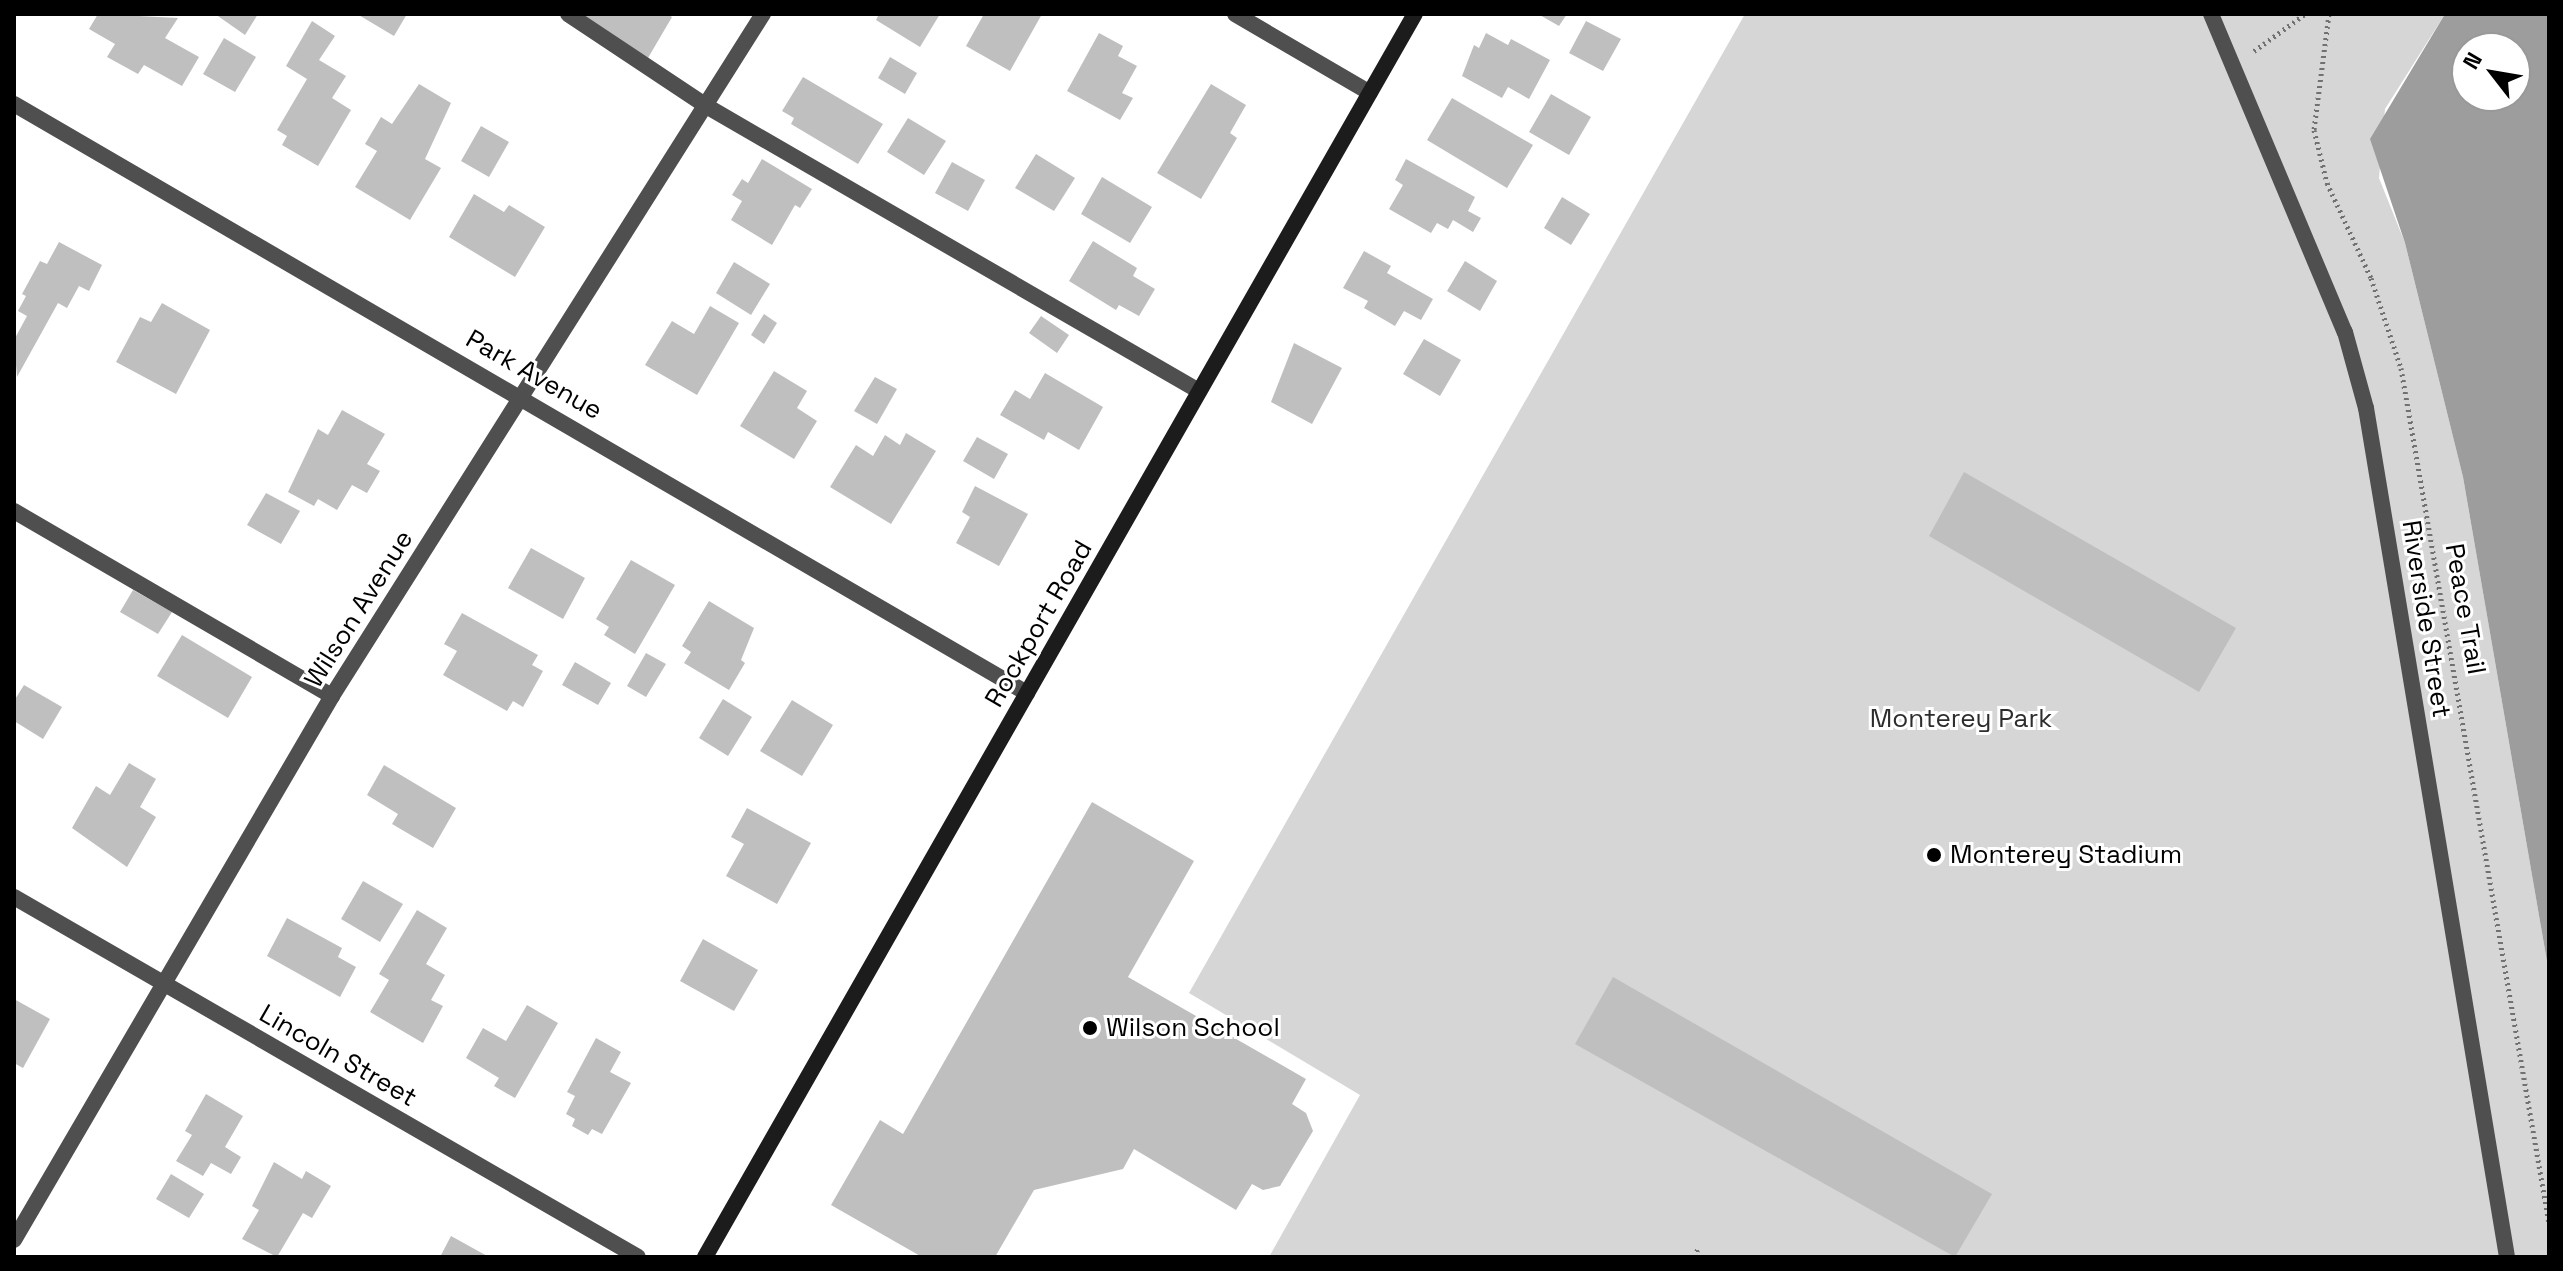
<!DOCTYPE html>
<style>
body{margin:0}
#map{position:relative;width:2563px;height:1271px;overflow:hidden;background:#fff;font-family:"Space Grotesk",sans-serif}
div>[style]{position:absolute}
.green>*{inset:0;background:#d6d6d6}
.water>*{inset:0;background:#9d9d9d}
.building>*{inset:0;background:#bfbfbf}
.path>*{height:5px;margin-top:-2.5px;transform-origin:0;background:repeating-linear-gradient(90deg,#717171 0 2px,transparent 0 6px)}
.lane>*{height:16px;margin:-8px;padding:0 8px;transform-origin:8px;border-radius:8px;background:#4f4f4f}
.street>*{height:16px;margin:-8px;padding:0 8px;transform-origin:8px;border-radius:8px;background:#4f4f4f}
.secondary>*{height:16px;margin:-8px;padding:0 8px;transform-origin:8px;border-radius:8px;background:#1c1c1c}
.dots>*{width:22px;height:22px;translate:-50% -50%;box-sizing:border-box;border:4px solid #fff;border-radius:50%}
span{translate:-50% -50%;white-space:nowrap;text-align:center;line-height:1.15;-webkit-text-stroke:6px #fff;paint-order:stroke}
.street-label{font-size:26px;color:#000}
.park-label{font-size:26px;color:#2d2d2d}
.poi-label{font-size:26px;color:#000}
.left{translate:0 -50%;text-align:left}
.frame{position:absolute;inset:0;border:16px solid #000;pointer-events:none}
.north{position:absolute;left:2451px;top:32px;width:80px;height:80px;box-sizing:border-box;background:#fff;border:2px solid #999;border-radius:50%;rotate:301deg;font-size:22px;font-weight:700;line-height:32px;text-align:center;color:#000}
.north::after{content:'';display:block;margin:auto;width:28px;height:36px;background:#000;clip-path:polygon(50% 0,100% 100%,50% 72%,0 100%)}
</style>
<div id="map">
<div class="green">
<div style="clip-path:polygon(1745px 14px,2445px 14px,2385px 109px,2379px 178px,2405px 243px,2463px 477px,2549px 973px,2549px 1257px,1269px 1257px,1360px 1095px,1189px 993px)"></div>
</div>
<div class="water">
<div style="clip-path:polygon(evenodd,2445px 14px,2549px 14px,2549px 973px,2463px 477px,2405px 243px,2370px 139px,2445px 14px,2467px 48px,2515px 48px,2515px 96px,2467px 96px,2467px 48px)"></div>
</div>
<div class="building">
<div style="clip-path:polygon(98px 14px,178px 18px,165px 38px,199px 57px,182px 86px,144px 65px,138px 74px,107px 57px,115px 44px,89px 29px)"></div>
<div style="clip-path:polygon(215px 14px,258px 14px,245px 35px)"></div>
<div style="clip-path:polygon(357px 14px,407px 14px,394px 36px)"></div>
<div style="clip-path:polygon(580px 14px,667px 14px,672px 17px,648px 58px)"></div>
<div style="clip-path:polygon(879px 14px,940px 14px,920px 47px,876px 20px)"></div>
<div style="clip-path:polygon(984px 14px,1042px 14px,1010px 71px,966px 46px)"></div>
<div style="clip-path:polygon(1538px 14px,1567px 14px,1559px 26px)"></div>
<div style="clip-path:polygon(312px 21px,335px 36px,319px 60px,346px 76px,332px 98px,351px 110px,318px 166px,282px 145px,287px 136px,277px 130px,307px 79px,286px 66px)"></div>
<div style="clip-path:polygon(1586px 21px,1621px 39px,1603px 71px,1569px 53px)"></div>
<div style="clip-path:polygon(1099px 33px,1123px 46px,1118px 56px,1137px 66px,1122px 93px,1133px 98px,1120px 120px,1067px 91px)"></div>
<div style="clip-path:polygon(1486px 33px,1508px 45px,1511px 39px,1550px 60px,1529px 99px,1508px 87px,1502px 98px,1462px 76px,1474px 45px,1479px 48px)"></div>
<div style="clip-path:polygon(224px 38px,256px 57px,235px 92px,203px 74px)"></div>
<div style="clip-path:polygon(890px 57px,917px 73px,905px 94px,878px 78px)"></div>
<div style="clip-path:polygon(803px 77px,883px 124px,858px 164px,791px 124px,794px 118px,782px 111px)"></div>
<div style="clip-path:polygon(419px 84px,451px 103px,425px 159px,441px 168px,410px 220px,355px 187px,377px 151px,365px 144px,381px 117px,392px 124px)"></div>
<div style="clip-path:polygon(1211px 84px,1246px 105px,1230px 133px,1237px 138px,1201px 199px,1157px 173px)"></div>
<div style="clip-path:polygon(1551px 94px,1591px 117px,1569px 155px,1529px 132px)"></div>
<div style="clip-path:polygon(1452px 98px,1533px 145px,1507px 188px,1427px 140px)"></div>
<div style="clip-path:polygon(908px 118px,946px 141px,924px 175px,887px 152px)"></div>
<div style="clip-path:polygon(481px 126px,509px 142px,489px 177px,461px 161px)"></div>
<div style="clip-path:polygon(1036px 154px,1075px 178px,1054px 211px,1015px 188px)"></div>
<div style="clip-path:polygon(762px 159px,812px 189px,800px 208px,795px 205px,772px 245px,731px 220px,742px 201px,732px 195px,742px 179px,748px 183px)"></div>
<div style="clip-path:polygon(1406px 159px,1475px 197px,1468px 211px,1481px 218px,1473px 232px,1453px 220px,1448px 229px,1437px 223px,1431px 233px,1389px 209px,1403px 185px,1395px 180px)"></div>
<div style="clip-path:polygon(952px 162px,985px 180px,968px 211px,935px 193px)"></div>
<div style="clip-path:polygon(1102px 177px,1152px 207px,1130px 243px,1081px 214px)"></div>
<div style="clip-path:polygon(474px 194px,504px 212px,509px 205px,545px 227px,515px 277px,449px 237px)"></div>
<div style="clip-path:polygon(1562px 197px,1590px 214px,1571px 245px,1544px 228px)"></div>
<div style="clip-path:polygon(1093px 241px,1137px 268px,1133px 276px,1155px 289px,1139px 316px,1119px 305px,1116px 310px,1069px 281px)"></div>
<div style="clip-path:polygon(59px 242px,102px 265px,89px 291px,79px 286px,67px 308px,58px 303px,17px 377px,14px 340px,27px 316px,18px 311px,26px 296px,22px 294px,40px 261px,47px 264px)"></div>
<div style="clip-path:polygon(1364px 251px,1391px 266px,1387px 273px,1433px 299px,1421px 320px,1404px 311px,1395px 326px,1364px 308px,1368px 301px,1343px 288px)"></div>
<div style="clip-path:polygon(1465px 261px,1497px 281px,1480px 311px,1447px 291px)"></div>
<div style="clip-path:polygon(734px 262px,770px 284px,751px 315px,716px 293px)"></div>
<div style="clip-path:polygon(162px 303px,210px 330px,176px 394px,116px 362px,140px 317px,151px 322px)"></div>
<div style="clip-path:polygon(710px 306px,739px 323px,697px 395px,645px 365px,672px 321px,694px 334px)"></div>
<div style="clip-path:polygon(764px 314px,777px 323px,764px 344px,751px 335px)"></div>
<div style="clip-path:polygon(1041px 316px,1069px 335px,1057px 353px,1029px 333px)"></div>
<div style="clip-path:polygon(1424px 339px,1461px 360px,1440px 396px,1403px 374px)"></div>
<div style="clip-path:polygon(1294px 343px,1342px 368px,1312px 424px,1271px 402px)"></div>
<div style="clip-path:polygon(774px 371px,807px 391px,797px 408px,817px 421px,794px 459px,740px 426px)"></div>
<div style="clip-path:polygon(1045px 373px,1103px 407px,1079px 450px,1048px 432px,1044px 440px,1000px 415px,1015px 390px,1030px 399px)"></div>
<div style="clip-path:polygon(875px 377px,897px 389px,877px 424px,854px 411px)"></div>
<div style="clip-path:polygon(342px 410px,385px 434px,367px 464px,380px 471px,367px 493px,352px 485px,337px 510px,318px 499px,314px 506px,288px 492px,318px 429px,328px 435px)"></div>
<div style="clip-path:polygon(906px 433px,936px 451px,891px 524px,830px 487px,856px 445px,873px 456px,885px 435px,900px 445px)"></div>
<div style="clip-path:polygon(977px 437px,1008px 454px,994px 479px,963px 461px)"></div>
<div style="clip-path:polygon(1964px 472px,2236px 628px,2199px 692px,1929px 536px)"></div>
<div style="clip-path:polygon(975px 486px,1028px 514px,999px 566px,956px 543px,970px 517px,962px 512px)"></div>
<div style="clip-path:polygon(266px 493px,300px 511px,281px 544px,247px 525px)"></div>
<div style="clip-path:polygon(531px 548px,585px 578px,563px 619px,508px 588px)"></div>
<div style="clip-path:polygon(631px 560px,675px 585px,635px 654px,604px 635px,609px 627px,596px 619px)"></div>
<div style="clip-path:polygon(133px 590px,172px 612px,158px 634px,120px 612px)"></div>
<div style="clip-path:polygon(709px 601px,754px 628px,741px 660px,745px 663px,729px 690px,684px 663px,691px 652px,682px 646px)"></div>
<div style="clip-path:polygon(462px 613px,538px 655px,532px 665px,543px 671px,523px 707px,513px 701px,507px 711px,443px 675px,457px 651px,444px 644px)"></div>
<div style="clip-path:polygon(182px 635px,252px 677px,228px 718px,157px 676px)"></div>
<div style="clip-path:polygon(646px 653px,666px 664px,646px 697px,627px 686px)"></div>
<div style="clip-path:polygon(575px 662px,611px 683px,598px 705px,562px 685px)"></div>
<div style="clip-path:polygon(24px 685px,62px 707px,43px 739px,14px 721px,14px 701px)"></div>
<div style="clip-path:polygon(723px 699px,752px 717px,728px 756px,699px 738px)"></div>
<div style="clip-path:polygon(792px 700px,833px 725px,802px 776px,760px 751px)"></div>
<div style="clip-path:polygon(129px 763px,156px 779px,140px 807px,156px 817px,127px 867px,72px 828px,96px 786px,110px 795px)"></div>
<div style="clip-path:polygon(384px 765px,456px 808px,433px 848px,392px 824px,398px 814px,367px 795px)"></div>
<div style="clip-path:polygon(1092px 802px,1194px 861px,1128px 977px,1306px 1079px,1292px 1104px,1306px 1113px,1313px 1131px,1280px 1186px,1263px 1190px,1252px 1184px,1236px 1210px,1134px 1149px,1123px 1169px,1034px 1190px,995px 1257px,922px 1257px,831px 1205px,880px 1120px,903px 1134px)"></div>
<div style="clip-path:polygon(747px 808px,811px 843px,777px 904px,726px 876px,744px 844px,731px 837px)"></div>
<div style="clip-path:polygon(363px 881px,403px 904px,380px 942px,341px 919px)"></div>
<div style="clip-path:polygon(417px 910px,447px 928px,426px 964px,445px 975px,431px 1000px,443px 1006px,423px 1043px,370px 1012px,389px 980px,379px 974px)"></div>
<div style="clip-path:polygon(287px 918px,342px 948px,338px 957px,356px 967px,340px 997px,267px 956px)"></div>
<div style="clip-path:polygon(703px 939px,758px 970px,734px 1011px,680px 981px)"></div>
<div style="clip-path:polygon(1613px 977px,1992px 1194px,1955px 1257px,1575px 1044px)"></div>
<div style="clip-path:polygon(14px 999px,50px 1019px,23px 1068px,14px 1063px)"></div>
<div style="clip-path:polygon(527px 1005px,558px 1023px,515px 1098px,494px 1086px,499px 1078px,466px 1058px,483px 1028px,506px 1041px)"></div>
<div style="clip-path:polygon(596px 1038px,621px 1052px,610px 1072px,631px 1083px,602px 1134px,592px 1129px,588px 1135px,572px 1126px,575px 1119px,566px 1114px,575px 1096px,567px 1092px)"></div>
<div style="clip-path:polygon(206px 1094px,243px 1116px,225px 1147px,241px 1157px,231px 1174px,211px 1163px,203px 1176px,176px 1161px,192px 1135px,185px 1131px)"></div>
<div style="clip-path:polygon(274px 1162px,302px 1179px,306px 1171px,331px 1186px,312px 1218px,303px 1213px,277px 1257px,242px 1239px,259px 1210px,252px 1206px)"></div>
<div style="clip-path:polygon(171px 1174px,204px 1194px,189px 1218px,156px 1199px)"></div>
<div style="clip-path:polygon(451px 1236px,489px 1257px,440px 1257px)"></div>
</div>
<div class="path">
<div style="left:2329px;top:14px;width:117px;rotate:97.4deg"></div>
<div style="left:2314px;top:130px;width:55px;rotate:76.2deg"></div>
<div style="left:2327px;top:183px;width:105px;rotate:65.1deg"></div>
<div style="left:2371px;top:278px;width:95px;rotate:71.6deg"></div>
<div style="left:2401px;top:368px;width:868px;rotate:80.18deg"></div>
<div style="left:2254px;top:51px;width:63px;rotate:-36deg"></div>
<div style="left:1695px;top:1257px;width:9px;rotate:-72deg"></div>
</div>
<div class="lane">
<div style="left:568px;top:14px;width:168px;rotate:33.6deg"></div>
<div style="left:708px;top:107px;width:567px;rotate:30.05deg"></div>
<div style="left:14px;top:511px;width:368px;rotate:30.2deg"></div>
</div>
<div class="street">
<div style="left:1235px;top:14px;width:156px;rotate:30.3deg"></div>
<div style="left:2211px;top:14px;width:345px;rotate:67.2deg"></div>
<div style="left:2345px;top:332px;width:79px;rotate:74.6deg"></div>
<div style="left:2366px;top:408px;width:861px;rotate:80.57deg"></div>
<div style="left:14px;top:104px;width:1172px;rotate:30.18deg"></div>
<div style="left:14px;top:897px;width:720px;rotate:29.98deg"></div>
<div style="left:14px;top:1240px;width:630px;rotate:-59.69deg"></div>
<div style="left:332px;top:696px;width:807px;rotate:-57.71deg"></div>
</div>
<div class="secondary">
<div style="left:705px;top:1257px;width:1431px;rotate:-60.27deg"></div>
</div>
<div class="dots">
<div style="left:1934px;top:855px;background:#000"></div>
<div style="left:1090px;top:1028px;background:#000"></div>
</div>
<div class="street-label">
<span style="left:534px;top:375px;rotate:30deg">Park Avenue</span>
<span style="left:359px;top:609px;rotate:-58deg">Wilson Avenue</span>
<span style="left:2465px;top:609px;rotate:80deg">Peace Trail</span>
<span style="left:2426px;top:619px;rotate:81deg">Riverside Street</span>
<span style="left:1039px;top:624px;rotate:-60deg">Rockport Road</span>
<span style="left:338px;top:1056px;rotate:30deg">Lincoln Street</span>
</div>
<div class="park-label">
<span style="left:1961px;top:719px">Monterey Park</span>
</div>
<div class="poi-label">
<span class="left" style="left:1950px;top:855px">Monterey Stadium</span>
<span class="left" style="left:1106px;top:1028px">Wilson School</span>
</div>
<div class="frame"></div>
<div class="north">N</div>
</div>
